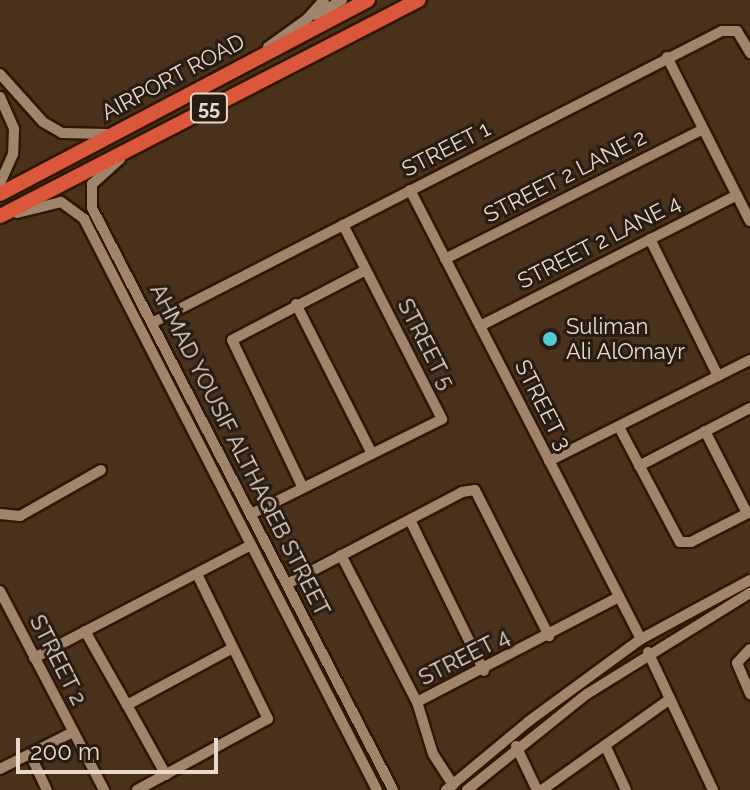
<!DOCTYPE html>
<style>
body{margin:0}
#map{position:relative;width:750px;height:790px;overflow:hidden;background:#49311b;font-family:Raleway,sans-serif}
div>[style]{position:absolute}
.roads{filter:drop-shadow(2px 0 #2f1803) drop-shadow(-2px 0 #2f1803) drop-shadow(0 2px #2f1803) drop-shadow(0 -2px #2f1803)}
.minor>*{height:10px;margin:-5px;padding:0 5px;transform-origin:5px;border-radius:5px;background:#a1846c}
.highway>*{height:14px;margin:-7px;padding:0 7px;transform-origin:7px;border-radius:7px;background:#db573c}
.dots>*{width:22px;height:22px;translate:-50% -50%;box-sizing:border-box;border:4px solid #271c12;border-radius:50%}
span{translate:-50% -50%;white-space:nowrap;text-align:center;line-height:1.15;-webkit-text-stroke:6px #271c12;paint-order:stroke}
.shield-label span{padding:2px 6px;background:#271c12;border:2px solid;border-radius:6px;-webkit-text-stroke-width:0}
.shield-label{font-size:20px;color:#e9d9cd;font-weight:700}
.street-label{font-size:22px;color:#e9d9cd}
.poi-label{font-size:22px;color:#e9d9cd}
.left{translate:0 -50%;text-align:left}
.scale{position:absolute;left:16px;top:738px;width:202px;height:36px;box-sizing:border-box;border:4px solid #e9d9cd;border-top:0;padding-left:10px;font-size:24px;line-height:28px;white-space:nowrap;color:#e9d9cd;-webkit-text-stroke:6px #271c12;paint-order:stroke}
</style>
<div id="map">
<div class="roads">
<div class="minor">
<div style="left:316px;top:15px;width:30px;rotate:-30deg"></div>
<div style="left:268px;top:47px;width:48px;rotate:-35.7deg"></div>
<div style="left:307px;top:19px;width:25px;rotate:-48deg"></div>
<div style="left:667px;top:57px;width:184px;rotate:63.2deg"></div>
<div style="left:0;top:74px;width:64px;rotate:48.1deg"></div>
<div style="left:43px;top:122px;width:22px;rotate:30deg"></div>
<div style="left:62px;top:133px;width:45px;rotate:1.3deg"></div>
<div style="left:0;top:97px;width:35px;rotate:66deg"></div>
<div style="left:14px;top:129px;width:25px;rotate:92deg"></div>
<div style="left:13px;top:154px;width:32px;rotate:114deg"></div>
<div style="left:120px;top:159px;width:38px;rotate:138deg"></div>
<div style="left:92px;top:184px;width:24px;rotate:90deg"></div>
<div style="left:92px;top:208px;width:655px;rotate:62.65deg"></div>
<div style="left:410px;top:190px;width:505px;rotate:62.78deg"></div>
<div style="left:17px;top:213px;width:45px;rotate:-14deg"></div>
<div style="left:61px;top:202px;width:29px;rotate:36deg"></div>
<div style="left:84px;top:219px;width:642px;rotate:62.84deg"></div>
<div style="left:650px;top:239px;width:153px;rotate:63.6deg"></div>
<div style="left:445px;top:259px;width:289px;rotate:-26.7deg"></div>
<div style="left:296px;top:304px;width:168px;rotate:63.1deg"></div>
<div style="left:152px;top:323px;width:640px;rotate:-27.13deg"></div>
<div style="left:722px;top:31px;width:15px"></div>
<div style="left:737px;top:31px;width:26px;rotate:59deg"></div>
<div style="left:480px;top:326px;width:288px;rotate:-27deg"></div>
<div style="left:619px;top:427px;width:130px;rotate:62.1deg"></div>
<div style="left:680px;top:542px;width:11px"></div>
<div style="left:691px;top:542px;width:66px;rotate:-27deg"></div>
<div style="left:705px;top:431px;width:92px;rotate:62.9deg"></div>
<div style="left:549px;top:461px;width:225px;rotate:-26.7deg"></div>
<div style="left:639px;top:466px;width:125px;rotate:-27.6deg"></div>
<div style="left:303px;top:488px;width:164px;rotate:-115.6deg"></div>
<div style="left:232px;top:340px;width:151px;rotate:-27.6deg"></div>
<div style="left:0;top:514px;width:20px;rotate:6deg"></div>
<div style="left:20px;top:516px;width:93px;rotate:-29.6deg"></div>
<div style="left:251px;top:514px;width:213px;rotate:-26.4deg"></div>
<div style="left:442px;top:419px;width:218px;rotate:-117deg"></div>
<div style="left:410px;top:520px;width:168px;rotate:63.9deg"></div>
<div style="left:341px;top:555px;width:165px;rotate:62.7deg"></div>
<div style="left:417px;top:702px;width:228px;rotate:-27.5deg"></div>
<div style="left:287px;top:584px;width:198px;rotate:-27.7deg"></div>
<div style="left:462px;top:492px;width:13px;rotate:-9deg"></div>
<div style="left:475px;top:490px;width:164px;rotate:63.1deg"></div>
<div style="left:0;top:591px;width:225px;rotate:62.4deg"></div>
<div style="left:85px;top:631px;width:85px;rotate:60.4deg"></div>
<div style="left:750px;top:649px;width:19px;rotate:133deg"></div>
<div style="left:737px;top:663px;width:34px;rotate:67deg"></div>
<div style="left:648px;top:652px;width:153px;rotate:64.8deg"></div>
<div style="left:34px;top:658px;width:245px;rotate:-27.5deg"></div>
<div style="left:417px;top:702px;width:54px;rotate:72.9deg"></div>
<div style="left:433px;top:754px;width:37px;rotate:57deg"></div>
<div style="left:605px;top:745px;width:50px;rotate:65deg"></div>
<div style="left:516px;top:746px;width:49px;rotate:64.5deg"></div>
<div style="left:30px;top:754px;width:40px;rotate:65deg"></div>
<div style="left:0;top:769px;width:82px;rotate:-26.9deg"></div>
<div style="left:166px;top:775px;width:80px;rotate:-119.1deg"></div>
<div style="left:127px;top:705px;width:120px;rotate:-28.3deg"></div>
<div style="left:137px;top:790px;width:149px;rotate:-28.5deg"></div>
<div style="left:268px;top:719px;width:161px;rotate:-116.1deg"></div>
<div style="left:446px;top:790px;width:108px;rotate:-39.7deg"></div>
<div style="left:529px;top:721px;width:139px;rotate:-36.2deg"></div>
<div style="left:641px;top:639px;width:124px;rotate:-28.4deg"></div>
<div style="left:467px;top:790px;width:154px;rotate:-38.7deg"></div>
<div style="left:587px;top:694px;width:192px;rotate:-31.8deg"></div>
<div style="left:542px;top:790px;width:157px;rotate:-35.4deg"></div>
</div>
<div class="highway">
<div style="left:0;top:194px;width:416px;rotate:-27.8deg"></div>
<div style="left:0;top:216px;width:471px;rotate:-27.3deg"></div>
</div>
</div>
<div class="dots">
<div style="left:550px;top:339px;background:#51ccd2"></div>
</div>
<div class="shield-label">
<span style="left:209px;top:108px">55</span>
</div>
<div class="street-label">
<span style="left:173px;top:77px;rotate:-28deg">AIRPORT ROAD</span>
<span style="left:446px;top:149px;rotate:-27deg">STREET 1</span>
<span style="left:565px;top:176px;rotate:-27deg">STREET 2 LANE 2</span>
<span style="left:599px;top:242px;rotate:-27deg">STREET 2 LANE 4</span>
<span style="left:426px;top:344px;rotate:63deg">STREET 5</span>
<span style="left:543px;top:405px;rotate:63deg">STREET 3</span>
<span style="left:240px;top:450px;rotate:63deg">AHMAD YOUSIF ALTHAQEB STREET</span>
<span style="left:464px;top:657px;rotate:-27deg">STREET 4</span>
<span style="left:58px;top:660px;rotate:63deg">STREET 2</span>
</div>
<div class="poi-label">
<span class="left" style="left:566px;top:339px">Suliman<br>Ali AlOmayr</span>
</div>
<div class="scale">200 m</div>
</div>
